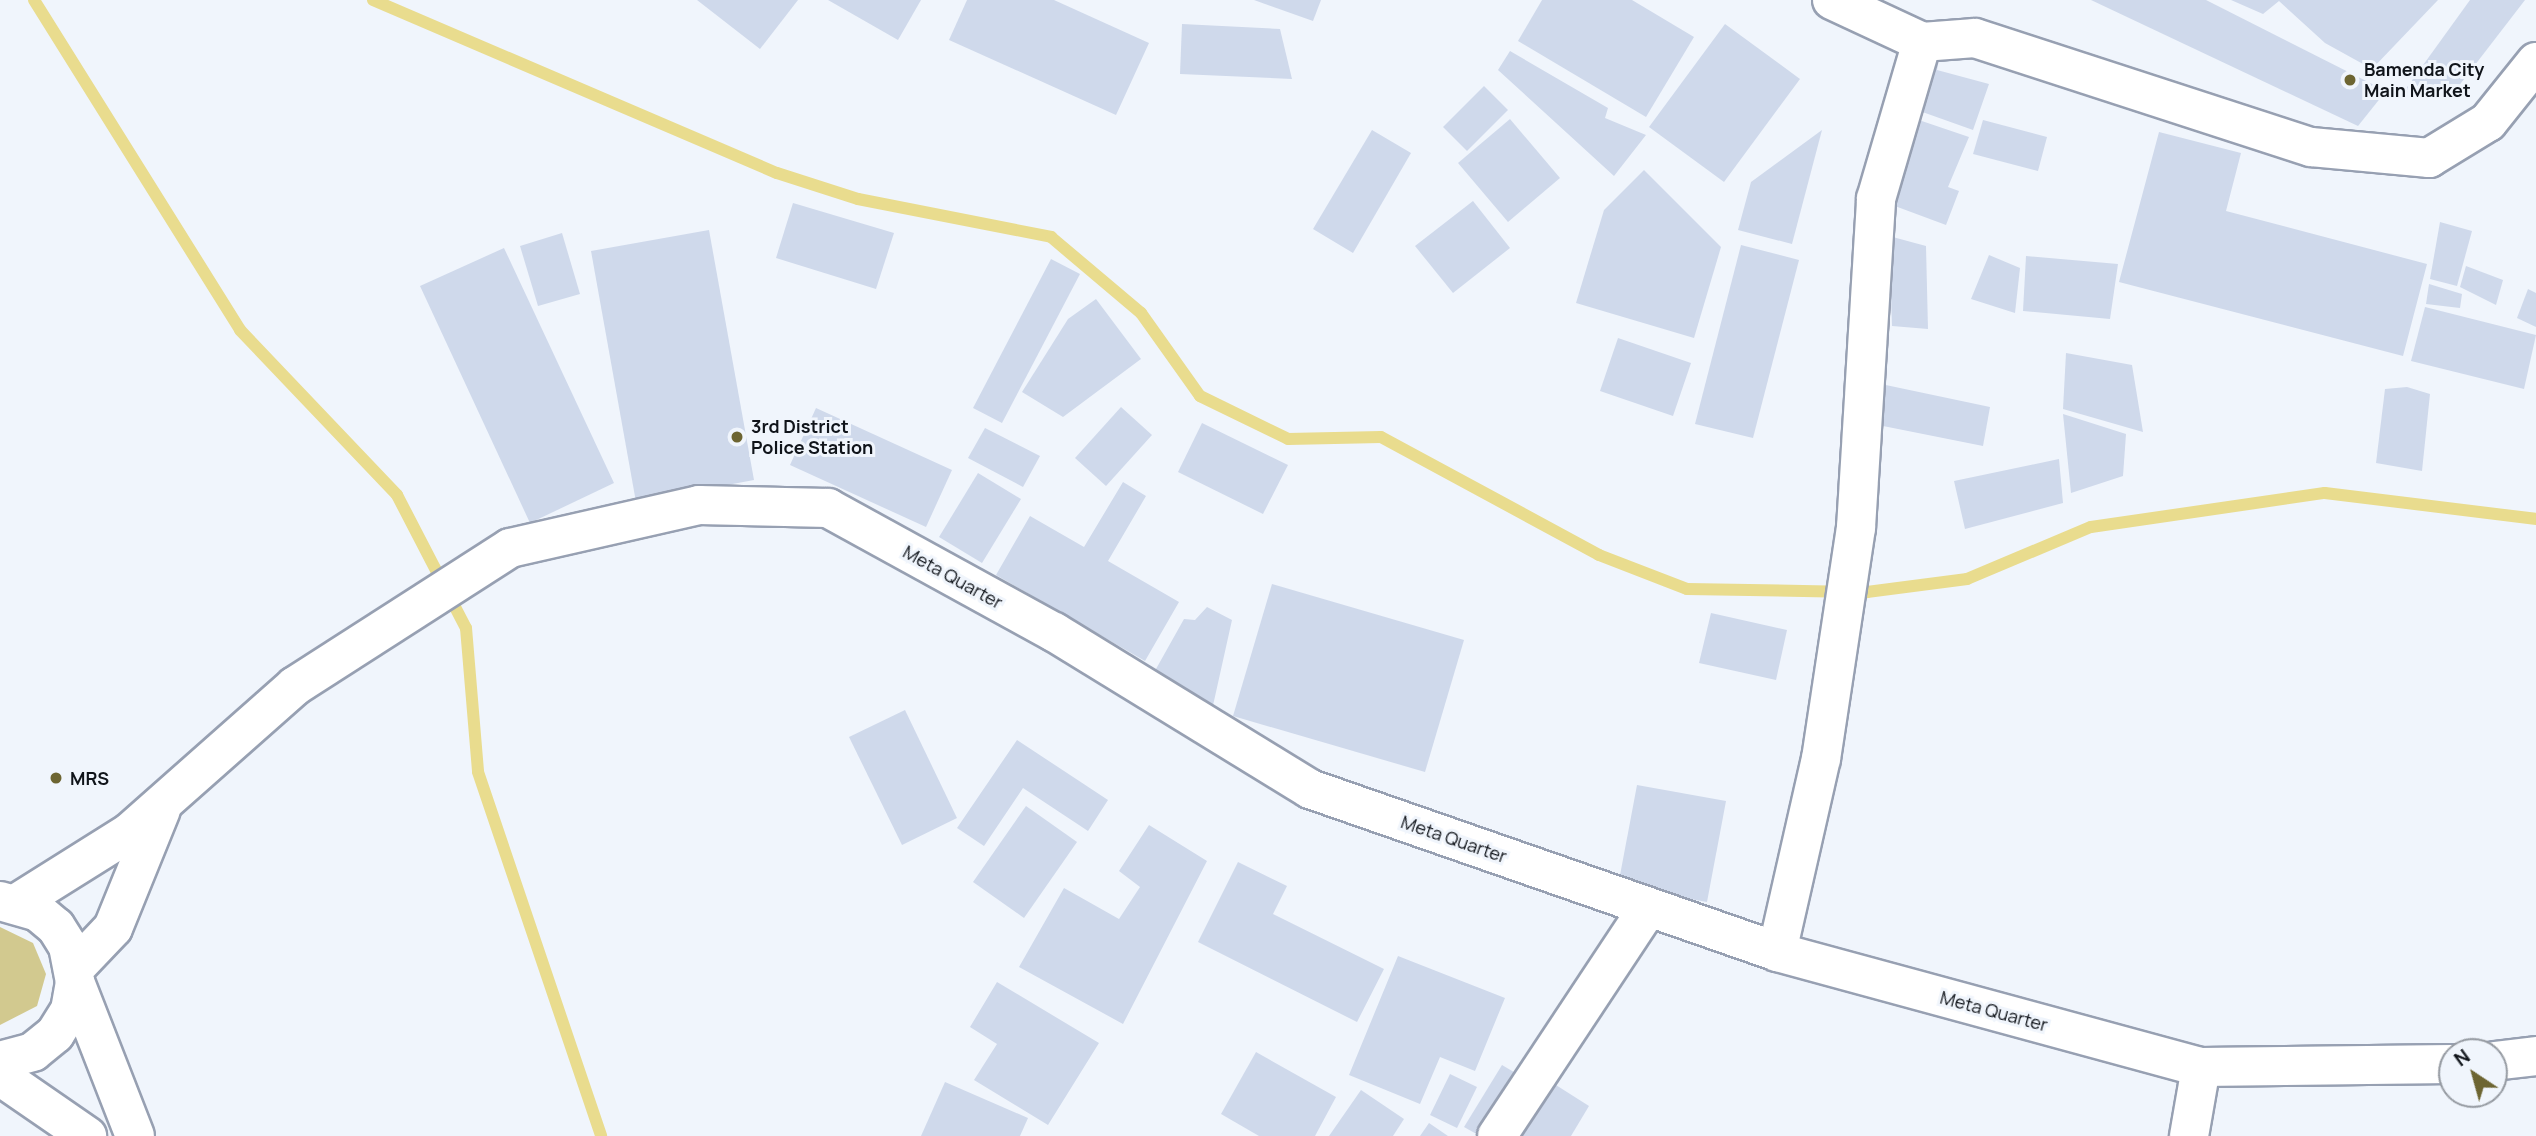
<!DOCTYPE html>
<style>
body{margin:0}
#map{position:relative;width:2536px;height:1136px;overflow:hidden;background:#f0f5fc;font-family:Manrope,sans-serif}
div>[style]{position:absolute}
.green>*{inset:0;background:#d2c98f}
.stream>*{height:12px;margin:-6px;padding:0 6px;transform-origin:6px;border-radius:6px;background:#e9dc8e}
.building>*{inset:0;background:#cfd9eb}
.roads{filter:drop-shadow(2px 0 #97a0b2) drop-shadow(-2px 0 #97a0b2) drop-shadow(0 2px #97a0b2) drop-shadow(0 -2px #97a0b2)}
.street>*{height:38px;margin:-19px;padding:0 19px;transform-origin:19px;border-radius:19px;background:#fff}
.secondary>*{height:38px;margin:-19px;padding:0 19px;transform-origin:19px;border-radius:19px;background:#fff}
.highway>*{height:38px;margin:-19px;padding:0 19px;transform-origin:19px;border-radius:19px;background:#fff}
.dots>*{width:19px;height:19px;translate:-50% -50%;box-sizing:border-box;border:4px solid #f0f5fc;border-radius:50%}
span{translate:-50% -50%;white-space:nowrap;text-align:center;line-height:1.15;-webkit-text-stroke:6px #f0f5fc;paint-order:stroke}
.poi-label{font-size:18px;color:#10141a;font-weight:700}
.left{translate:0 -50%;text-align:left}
.street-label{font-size:18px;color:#10141a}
.north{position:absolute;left:2438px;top:1038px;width:70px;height:70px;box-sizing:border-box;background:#f0f5fc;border:2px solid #969ba2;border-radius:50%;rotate:324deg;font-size:19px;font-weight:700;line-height:28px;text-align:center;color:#10141a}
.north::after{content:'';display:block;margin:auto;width:24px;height:32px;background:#6d6532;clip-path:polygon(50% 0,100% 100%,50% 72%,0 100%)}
</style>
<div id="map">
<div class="green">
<div style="clip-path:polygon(0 927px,33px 943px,46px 974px,37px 1006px,0 1025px)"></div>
</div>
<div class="stream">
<div style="left:34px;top:0;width:389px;rotate:58deg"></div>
<div style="left:240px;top:330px;width:228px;rotate:46.4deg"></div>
<div style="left:397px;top:495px;width:150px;rotate:62.6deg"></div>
<div style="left:466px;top:628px;width:144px;rotate:85.2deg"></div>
<div style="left:478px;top:772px;width:384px;rotate:71.3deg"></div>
<div style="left:373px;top:0;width:439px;rotate:23.2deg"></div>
<div style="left:777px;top:173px;width:85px;rotate:17.8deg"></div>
<div style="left:858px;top:199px;width:197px;rotate:11.1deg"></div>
<div style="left:1051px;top:237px;width:118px;rotate:40.2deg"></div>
<div style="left:1141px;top:313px;width:102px;rotate:54.6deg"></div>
<div style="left:1200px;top:396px;width:98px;rotate:26deg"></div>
<div style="left:1288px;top:439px;width:93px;rotate:-1.2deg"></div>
<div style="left:1381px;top:437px;width:248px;rotate:28.4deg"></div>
<div style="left:1599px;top:555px;width:94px;rotate:21.1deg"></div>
<div style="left:1687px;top:589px;width:180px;rotate:1deg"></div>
<div style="left:1867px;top:592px;width:101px;rotate:-7.4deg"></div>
<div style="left:1967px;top:579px;width:134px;rotate:-22.8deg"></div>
<div style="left:2091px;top:527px;width:236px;rotate:-8.3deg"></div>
<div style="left:2325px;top:493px;width:213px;rotate:7deg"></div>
</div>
<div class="building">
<div style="clip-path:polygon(697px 0,798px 0,760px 49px)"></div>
<div style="clip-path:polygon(828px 0,921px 0,898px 40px)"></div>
<div style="clip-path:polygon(967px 0,1054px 0,1149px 43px,1116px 115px,949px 40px)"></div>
<div style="clip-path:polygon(1254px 0,1321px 0,1313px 21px)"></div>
<div style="clip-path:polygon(1542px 0,1632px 0,1694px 37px,1646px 117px,1518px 41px)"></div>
<div style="clip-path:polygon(2091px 0,2206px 0,2386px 91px,2358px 126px)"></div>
<div style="clip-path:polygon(2231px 0,2438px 0,2372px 69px,2325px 43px,2279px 1px,2263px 14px)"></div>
<div style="clip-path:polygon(2470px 0,2525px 0,2448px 100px,2400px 97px)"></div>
<div style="clip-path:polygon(1182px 24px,1280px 29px,1292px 79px,1180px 74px)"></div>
<div style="clip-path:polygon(1725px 24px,1800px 79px,1724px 182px,1649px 127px)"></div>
<div style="clip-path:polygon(1510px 51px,1608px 108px,1605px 118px,1646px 135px,1614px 176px,1498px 70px)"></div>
<div style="clip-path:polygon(1931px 57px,1939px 59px,1937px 70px,1989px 84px,1973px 130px,1914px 109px)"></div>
<div style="clip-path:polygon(1484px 86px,1508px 110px,1467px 151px,1443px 127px)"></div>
<div style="clip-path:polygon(1907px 116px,1969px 137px,1948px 187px,1959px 191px,1946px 225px,1876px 199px)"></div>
<div style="clip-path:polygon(1510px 119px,1560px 178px,1508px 222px,1458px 163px)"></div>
<div style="clip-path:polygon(1983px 120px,2047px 137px,2038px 171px,1973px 154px)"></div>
<div style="clip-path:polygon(1372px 130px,1411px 153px,1353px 253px,1313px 229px)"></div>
<div style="clip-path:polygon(1822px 130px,1792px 244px,1738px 230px,1751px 182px)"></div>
<div style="clip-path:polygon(2159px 132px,2241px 153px,2226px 211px,2427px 264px,2403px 356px,2119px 282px)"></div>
<div style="clip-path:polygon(1644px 170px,1721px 247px,1694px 338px,1576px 303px,1604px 210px)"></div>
<div style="clip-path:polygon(1473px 201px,1510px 248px,1453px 293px,1415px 246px)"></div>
<div style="clip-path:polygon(793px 203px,894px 233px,876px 289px,776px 258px)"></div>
<div style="clip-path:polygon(2440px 222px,2472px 231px,2457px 286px,2430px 279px)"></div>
<div style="clip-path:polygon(709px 230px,754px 480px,636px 502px,591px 251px)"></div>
<div style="clip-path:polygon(562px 233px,580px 294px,538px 306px,520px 246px)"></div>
<div style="clip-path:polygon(1889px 236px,1926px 246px,1928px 329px,1892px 326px)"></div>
<div style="clip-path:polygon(1741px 245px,1799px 260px,1753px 438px,1695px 424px)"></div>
<div style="clip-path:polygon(504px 248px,614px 483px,530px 523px,420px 286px)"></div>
<div style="clip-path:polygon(1989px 255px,2020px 268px,2015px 313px,1971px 299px)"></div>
<div style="clip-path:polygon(2026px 256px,2118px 264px,2110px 319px,2023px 311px)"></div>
<div style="clip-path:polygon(1051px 259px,1080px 274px,1002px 423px,973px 408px)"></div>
<div style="clip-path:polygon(2466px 266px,2503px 280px,2496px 305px,2460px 287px)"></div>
<div style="clip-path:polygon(2429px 284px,2462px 294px,2460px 308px,2426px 304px)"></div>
<div style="clip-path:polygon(2528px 289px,2536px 293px,2536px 327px,2517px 318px)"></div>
<div style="clip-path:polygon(1096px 299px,1141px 359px,1063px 417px,1022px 392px,1068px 319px)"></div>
<div style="clip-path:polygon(2425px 307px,2536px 335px,2524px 389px,2411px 361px)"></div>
<div style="clip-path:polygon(1618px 338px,1691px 363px,1673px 416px,1600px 391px)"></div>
<div style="clip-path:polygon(2066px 353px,2132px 365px,2143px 432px,2063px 409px)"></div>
<div style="clip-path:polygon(1881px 384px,1990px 407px,1983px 446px,1873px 424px)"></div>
<div style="clip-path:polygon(2407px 387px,2430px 394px,2422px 471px,2376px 463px,2385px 389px)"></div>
<div style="clip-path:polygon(1121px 407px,1152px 435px,1106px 486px,1075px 458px)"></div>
<div style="clip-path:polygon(816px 408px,952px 470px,926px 527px,790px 465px)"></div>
<div style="clip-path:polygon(2063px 414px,2126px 434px,2123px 476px,2071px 493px)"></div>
<div style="clip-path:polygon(1202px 423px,1288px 465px,1263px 514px,1178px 472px)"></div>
<div style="clip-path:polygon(985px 428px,1040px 456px,1023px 487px,968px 458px)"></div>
<div style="clip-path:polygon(2059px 459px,2063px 503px,1965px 529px,1954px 481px)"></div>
<div style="clip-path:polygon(978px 473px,1021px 499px,982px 563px,939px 537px)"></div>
<div style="clip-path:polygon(1123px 482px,1146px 496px,1108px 561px,1179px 602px,1145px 661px,996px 575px,1030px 516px,1084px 547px)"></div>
<div style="clip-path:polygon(1272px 584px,1464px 640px,1425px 772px,1233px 716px)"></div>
<div style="clip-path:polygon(1207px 607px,1232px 620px,1210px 719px,1147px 685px,1184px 619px,1195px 620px)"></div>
<div style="clip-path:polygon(1711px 613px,1787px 630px,1776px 680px,1699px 663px)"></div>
<div style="clip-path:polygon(905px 710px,957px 818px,902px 845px,849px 737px)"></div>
<div style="clip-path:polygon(1017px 740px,1108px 800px,1088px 831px,1023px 788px,984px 846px,957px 828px)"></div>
<div style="clip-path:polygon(1637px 785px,1726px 801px,1707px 902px,1618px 886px)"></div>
<div style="clip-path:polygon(1026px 806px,1077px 842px,1024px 918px,973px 882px)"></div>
<div style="clip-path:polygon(1149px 825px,1207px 861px,1123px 1024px,1019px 967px,1064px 888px,1119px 919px,1140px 887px,1119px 871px)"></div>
<div style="clip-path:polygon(1238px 862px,1287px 886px,1273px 914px,1384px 969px,1357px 1022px,1198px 942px)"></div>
<div style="clip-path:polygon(1398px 956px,1505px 998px,1475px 1071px,1440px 1057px,1420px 1104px,1349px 1075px)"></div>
<div style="clip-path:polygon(997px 982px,1099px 1043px,1048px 1125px,974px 1080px,997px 1044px,970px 1027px)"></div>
<div style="clip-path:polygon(1256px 1052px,1336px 1097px,1315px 1136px,1259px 1136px,1221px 1114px)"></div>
<div style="clip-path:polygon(1502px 1065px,1524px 1078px,1480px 1136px,1464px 1127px)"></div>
<div style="clip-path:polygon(1450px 1074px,1477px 1087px,1457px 1128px,1430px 1115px)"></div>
<div style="clip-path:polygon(1548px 1080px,1589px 1106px,1571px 1136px,1513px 1136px)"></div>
<div style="clip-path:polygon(945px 1082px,1028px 1118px,1020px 1136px,921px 1136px)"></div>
<div style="clip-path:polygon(1361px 1090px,1404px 1119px,1393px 1136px,1329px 1136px)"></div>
<div style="clip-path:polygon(1429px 1123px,1448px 1136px,1420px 1136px)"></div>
</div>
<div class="roads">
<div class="street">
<div style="left:1832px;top:0;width:99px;rotate:25deg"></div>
<div style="left:1922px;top:42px;width:53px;rotate:-4.3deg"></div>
<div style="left:1975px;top:38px;width:353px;rotate:18deg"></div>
<div style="left:2311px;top:147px;width:119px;rotate:5.3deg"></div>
<div style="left:2429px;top:158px;width:69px;rotate:-31.4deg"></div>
<div style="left:2488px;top:122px;width:77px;rotate:-51.3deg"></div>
<div style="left:1777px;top:952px;width:198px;rotate:-77.2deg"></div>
<div style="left:1821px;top:759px;width:234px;rotate:-81.4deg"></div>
<div style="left:1856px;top:528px;width:330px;rotate:-86.5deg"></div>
<div style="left:1876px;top:199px;width:164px;rotate:-73.7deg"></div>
<div style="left:1497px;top:1136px;width:273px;rotate:-56.5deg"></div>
<div style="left:2189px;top:1136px;width:70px;rotate:-80.1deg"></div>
</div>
<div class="secondary">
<div style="left:17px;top:903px;width:133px;rotate:-32.1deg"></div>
<div style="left:130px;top:832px;width:220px;rotate:-41.5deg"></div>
<div style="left:295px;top:686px;width:255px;rotate:-32.7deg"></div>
<div style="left:510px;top:548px;width:194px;rotate:-12.8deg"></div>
<div style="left:699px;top:505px;width:129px;rotate:1.3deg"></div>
<div style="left:828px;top:508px;width:258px;rotate:28.8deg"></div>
<div style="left:1054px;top:632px;width:300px;rotate:31.5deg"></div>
<div style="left:1310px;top:789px;width:495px;rotate:19.2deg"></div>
<div style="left:1777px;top:952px;width:439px;rotate:15.2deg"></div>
<div style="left:2201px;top:1067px;width:251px;rotate:-0.7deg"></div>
<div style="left:75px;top:968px;width:55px;rotate:-46.5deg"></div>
<div style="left:113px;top:928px;width:127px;rotate:-67.9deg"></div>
<div style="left:2494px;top:1061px;width:42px;rotate:-6.8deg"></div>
</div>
<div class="highway">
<div style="left:0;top:901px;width:40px;rotate:16deg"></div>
<div style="left:38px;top:912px;width:23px;rotate:40deg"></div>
<div style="left:56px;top:927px;width:22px;rotate:58deg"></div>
<div style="left:68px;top:946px;width:37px;rotate:79deg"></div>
<div style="left:75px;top:982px;width:28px;rotate:100deg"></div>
<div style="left:70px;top:1010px;width:28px;rotate:122deg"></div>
<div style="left:55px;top:1034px;width:28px;rotate:141deg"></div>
<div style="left:33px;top:1052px;width:34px;rotate:165deg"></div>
<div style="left:75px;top:982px;width:165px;rotate:68.7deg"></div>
<div style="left:0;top:1076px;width:106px;rotate:34.6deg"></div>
</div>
</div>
<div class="dots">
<div style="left:2350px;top:80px;background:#6d6532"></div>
<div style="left:737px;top:437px;background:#6d6532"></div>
<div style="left:56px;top:778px;background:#6d6532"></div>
</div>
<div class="poi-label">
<span class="left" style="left:2364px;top:80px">Bamenda City<br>Main Market</span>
<span class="left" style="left:751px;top:437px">3rd District<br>Police Station</span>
<span class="left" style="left:70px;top:778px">MRS</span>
</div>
<div class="street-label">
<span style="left:953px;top:577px;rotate:29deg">Meta Quarter</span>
<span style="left:1454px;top:839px;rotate:19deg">Meta Quarter</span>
<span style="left:1994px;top:1011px;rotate:15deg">Meta Quarter</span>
</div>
<div class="north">N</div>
</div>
